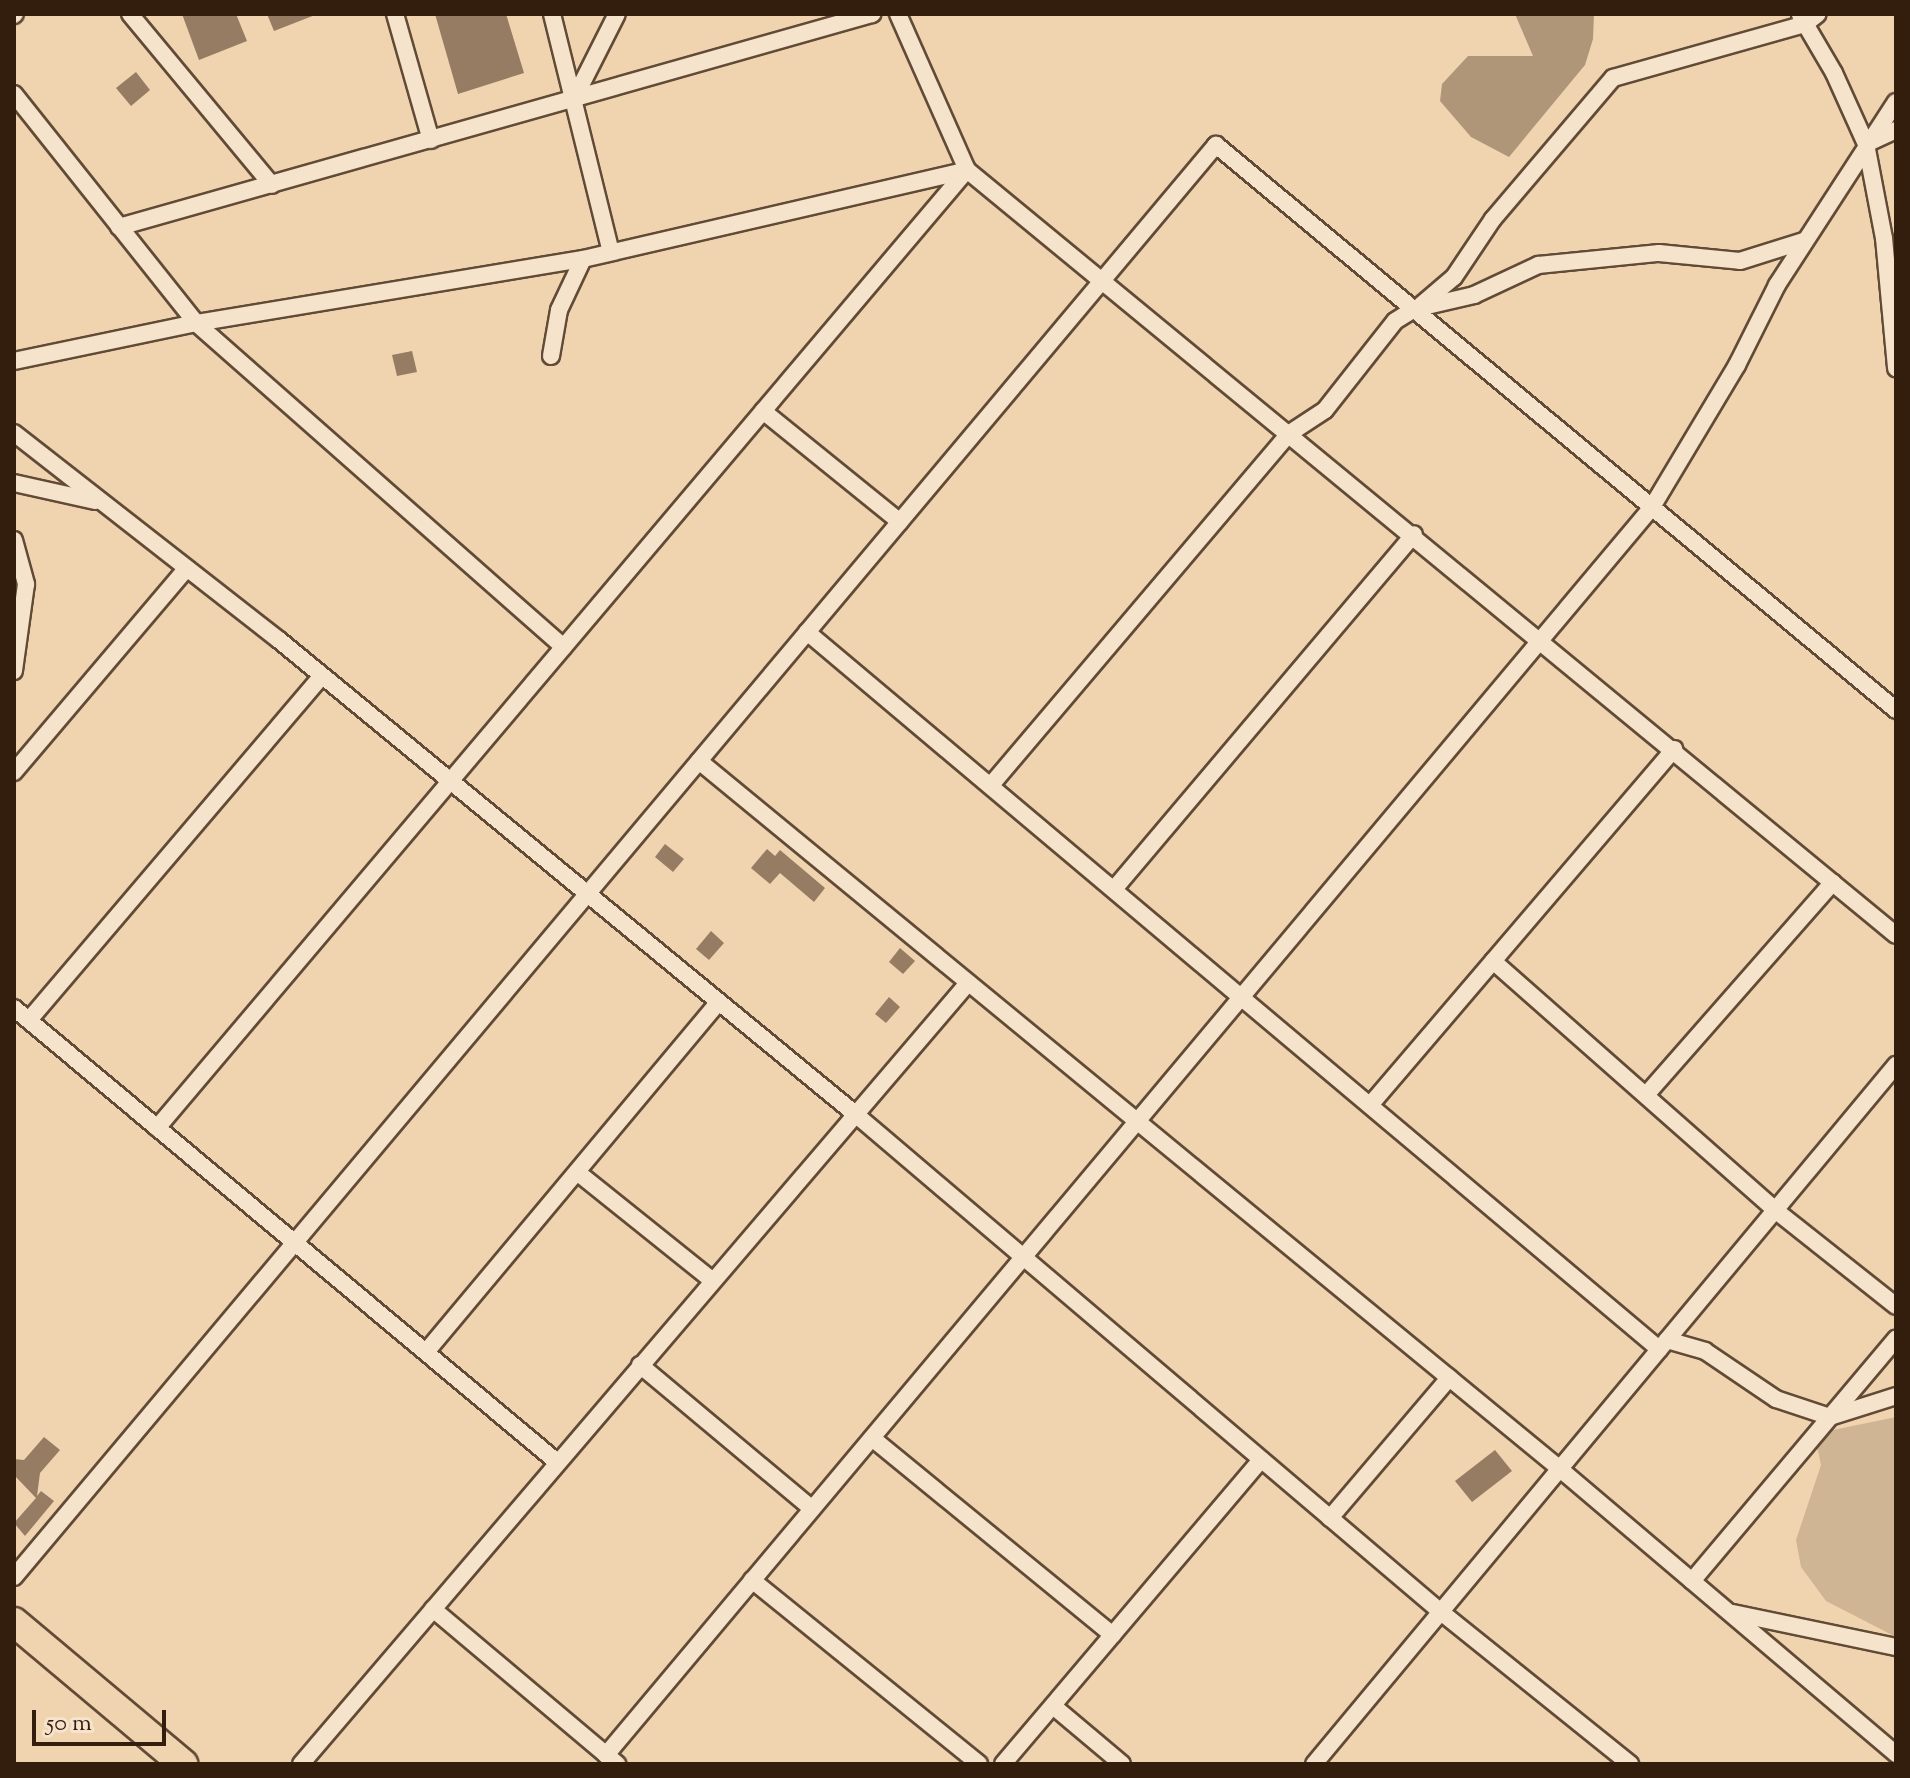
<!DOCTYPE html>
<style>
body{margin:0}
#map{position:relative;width:1910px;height:1778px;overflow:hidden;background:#f0d4b0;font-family:"Sorts Mill Goudy",serif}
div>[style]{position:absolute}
.green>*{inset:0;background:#d0b594}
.water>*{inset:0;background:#b09679}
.building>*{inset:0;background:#957c62}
.roads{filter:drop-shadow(2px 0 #624b36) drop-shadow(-2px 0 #624b36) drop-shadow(0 2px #624b36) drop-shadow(0 -2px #624b36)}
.street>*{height:16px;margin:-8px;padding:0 8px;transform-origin:8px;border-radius:8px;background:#f5e3cc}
.highway>*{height:28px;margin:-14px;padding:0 14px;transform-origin:14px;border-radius:14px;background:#f0d4b0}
span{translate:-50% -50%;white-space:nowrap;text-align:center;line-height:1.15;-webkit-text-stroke:8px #f5e3cc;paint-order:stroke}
.frame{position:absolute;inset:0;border:16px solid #331d0d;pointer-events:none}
.scale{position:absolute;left:32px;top:1710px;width:134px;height:36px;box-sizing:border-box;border:4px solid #331d0d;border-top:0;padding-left:10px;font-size:24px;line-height:28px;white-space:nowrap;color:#331d0d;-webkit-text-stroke:6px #f5e3cc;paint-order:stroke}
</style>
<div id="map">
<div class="green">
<div style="clip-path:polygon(1896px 1417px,1896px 1637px,1826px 1601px,1801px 1567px,1796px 1540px,1821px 1465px,1817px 1446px,1828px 1431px)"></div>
</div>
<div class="water">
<div style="clip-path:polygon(1515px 14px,1594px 14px,1593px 39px,1585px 65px,1509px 157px,1471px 137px,1440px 101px,1442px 84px,1468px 56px,1533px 56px)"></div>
</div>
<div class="building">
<div style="clip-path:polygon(182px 14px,236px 14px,247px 41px,199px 60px)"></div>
<div style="clip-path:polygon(267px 14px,315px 14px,315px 15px,274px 31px)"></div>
<div style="clip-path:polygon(435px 14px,506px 14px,524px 73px,458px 94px)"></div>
<div style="clip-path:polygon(136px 72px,150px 90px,131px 106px,116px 88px)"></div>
<div style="clip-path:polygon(412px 351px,417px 372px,397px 376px,392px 355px)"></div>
<div style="clip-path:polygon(665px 844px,684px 859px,673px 872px,655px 857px)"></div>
<div style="clip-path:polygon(767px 849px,775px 856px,780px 850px,825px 888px,814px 902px,780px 873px,770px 884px,751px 868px)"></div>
<div style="clip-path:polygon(711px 931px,724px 943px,709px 960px,696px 949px)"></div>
<div style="clip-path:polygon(900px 948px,915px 961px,903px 974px,889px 962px)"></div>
<div style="clip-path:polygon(889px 997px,900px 1007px,886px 1023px,875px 1014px)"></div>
<div style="clip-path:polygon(44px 1437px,60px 1450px,40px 1473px,37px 1496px,41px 1491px,54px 1501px,25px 1536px,14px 1523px,36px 1498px,14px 1475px,14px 1459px,24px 1460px)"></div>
<div style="clip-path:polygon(1495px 1450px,1512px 1471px,1472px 1502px,1455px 1481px)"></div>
</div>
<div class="roads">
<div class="street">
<div style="left:130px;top:14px;width:222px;rotate:50.3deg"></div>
<div style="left:395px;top:14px;width:131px;rotate:74.1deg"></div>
<div style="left:552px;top:14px;width:245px;rotate:76.1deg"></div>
<div style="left:898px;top:14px;width:171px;rotate:66.1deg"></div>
<div style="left:967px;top:170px;width:1203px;rotate:39.47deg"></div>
<div style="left:14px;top:15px;width:1px;rotate:-45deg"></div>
<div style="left:1800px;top:15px;width:67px;rotate:59.6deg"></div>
<div style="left:1834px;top:73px;width:78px;rotate:65.7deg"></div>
<div style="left:1866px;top:144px;width:96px;rotate:79.2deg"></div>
<div style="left:1884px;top:238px;width:131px;rotate:84.7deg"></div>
<div style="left:14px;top:94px;width:293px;rotate:51.5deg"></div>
<div style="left:196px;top:323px;width:392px;rotate:-9.4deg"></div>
<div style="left:583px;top:259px;width:394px;rotate:-13deg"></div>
<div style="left:573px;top:101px;width:97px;rotate:-63.2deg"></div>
<div style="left:1868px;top:143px;width:31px;rotate:-25deg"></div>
<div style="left:119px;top:227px;width:783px;rotate:-15.79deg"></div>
<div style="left:1421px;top:305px;width:43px;rotate:-40.3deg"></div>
<div style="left:1454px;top:277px;width:70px;rotate:-56.1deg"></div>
<div style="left:1493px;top:219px;width:185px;rotate:-49.6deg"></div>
<div style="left:1613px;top:78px;width:199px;rotate:-15.7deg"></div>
<div style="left:1805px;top:24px;width:16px;rotate:-38deg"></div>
<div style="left:551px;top:356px;width:47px;rotate:-80.1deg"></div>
<div style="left:559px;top:310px;width:56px;rotate:-64.8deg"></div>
<div style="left:14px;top:361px;width:186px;rotate:-11.8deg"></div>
<div style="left:196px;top:323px;width:490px;rotate:41.4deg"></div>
<div style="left:763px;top:411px;width:176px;rotate:39deg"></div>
<div style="left:14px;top:433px;width:336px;rotate:38deg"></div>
<div style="left:279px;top:640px;width:745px;rotate:39.44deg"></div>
<div style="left:854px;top:1113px;width:770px;rotate:40.37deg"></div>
<div style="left:1441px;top:1612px;width:243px;rotate:38.8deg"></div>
<div style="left:14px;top:483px;width:83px;rotate:12.5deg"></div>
<div style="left:14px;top:540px;width:46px;rotate:74.7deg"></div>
<div style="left:26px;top:584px;width:88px;rotate:97.9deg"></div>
<div style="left:807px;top:632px;width:1114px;rotate:40.08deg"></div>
<div style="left:699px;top:761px;width:1115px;rotate:39.43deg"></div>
<div style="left:1560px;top:1469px;width:441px;rotate:40.3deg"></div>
<div style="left:14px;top:772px;width:267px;rotate:-49.7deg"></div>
<div style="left:991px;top:785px;width:462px;rotate:-49.7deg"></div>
<div style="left:1290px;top:433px;width:42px;rotate:-33.3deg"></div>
<div style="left:1325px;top:410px;width:113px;rotate:-51.8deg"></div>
<div style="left:1395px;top:321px;width:22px;rotate:-32deg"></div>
<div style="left:1414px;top:309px;width:62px;rotate:-13.1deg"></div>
<div style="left:1474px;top:295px;width:71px;rotate:-25.1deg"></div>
<div style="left:1538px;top:265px;width:122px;rotate:-5.7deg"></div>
<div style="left:1659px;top:253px;width:81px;rotate:5.6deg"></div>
<div style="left:1740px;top:261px;width:67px;rotate:-17.4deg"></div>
<div style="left:1115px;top:888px;width:463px;rotate:-49.8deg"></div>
<div style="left:1493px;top:961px;width:376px;rotate:41.4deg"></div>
<div style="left:1775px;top:1210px;width:154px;rotate:38.4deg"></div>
<div style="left:14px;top:1008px;width:708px;rotate:39.9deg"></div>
<div style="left:29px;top:1020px;width:452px;rotate:-49.6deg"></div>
<div style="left:1646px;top:1095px;width:283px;rotate:-48.7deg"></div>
<div style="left:1371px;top:1104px;width:467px;rotate:-49.5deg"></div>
<div style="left:157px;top:1128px;width:1255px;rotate:-49.79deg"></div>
<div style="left:577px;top:1172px;width:173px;rotate:38.7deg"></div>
<div style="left:1667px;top:1340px;width:40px;rotate:16deg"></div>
<div style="left:1705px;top:1351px;width:86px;rotate:34.1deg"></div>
<div style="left:1776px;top:1399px;width:57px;rotate:18.4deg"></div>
<div style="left:1830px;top:1417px;width:69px;rotate:-17.7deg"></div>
<div style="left:426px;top:1352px;width:456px;rotate:-50.1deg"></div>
<div style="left:640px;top:1365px;width:224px;rotate:39.9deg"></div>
<div style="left:872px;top:1438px;width:311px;rotate:39.3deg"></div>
<div style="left:1330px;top:1518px;width:184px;rotate:-49.6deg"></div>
<div style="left:14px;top:1577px;width:1870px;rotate:-49.99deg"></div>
<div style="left:1216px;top:145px;width:884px;rotate:39.72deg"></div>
<div style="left:752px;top:1580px;width:292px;rotate:39deg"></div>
<div style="left:1692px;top:1581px;width:317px;rotate:-49.9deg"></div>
<div style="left:433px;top:1609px;width:241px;rotate:40.1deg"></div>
<div style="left:1733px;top:1613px;width:167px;rotate:11.8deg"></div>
<div style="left:1053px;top:1706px;width:90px;rotate:40deg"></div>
<div style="left:606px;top:1755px;width:1628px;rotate:-50.03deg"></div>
<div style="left:1652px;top:507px;width:165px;rotate:-59.1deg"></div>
<div style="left:1737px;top:365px;width:89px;rotate:-63.4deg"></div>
<div style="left:1777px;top:285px;width:218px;rotate:-57deg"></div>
<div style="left:301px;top:1764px;width:1027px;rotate:-49.5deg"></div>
<div style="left:1003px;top:1764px;width:399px;rotate:-49.7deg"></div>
<div style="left:1314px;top:1764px;width:910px;rotate:-50.22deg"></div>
</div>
<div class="highway">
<div style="left:14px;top:1622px;width:221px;rotate:40deg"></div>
</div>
</div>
<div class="frame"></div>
<div class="scale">50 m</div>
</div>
